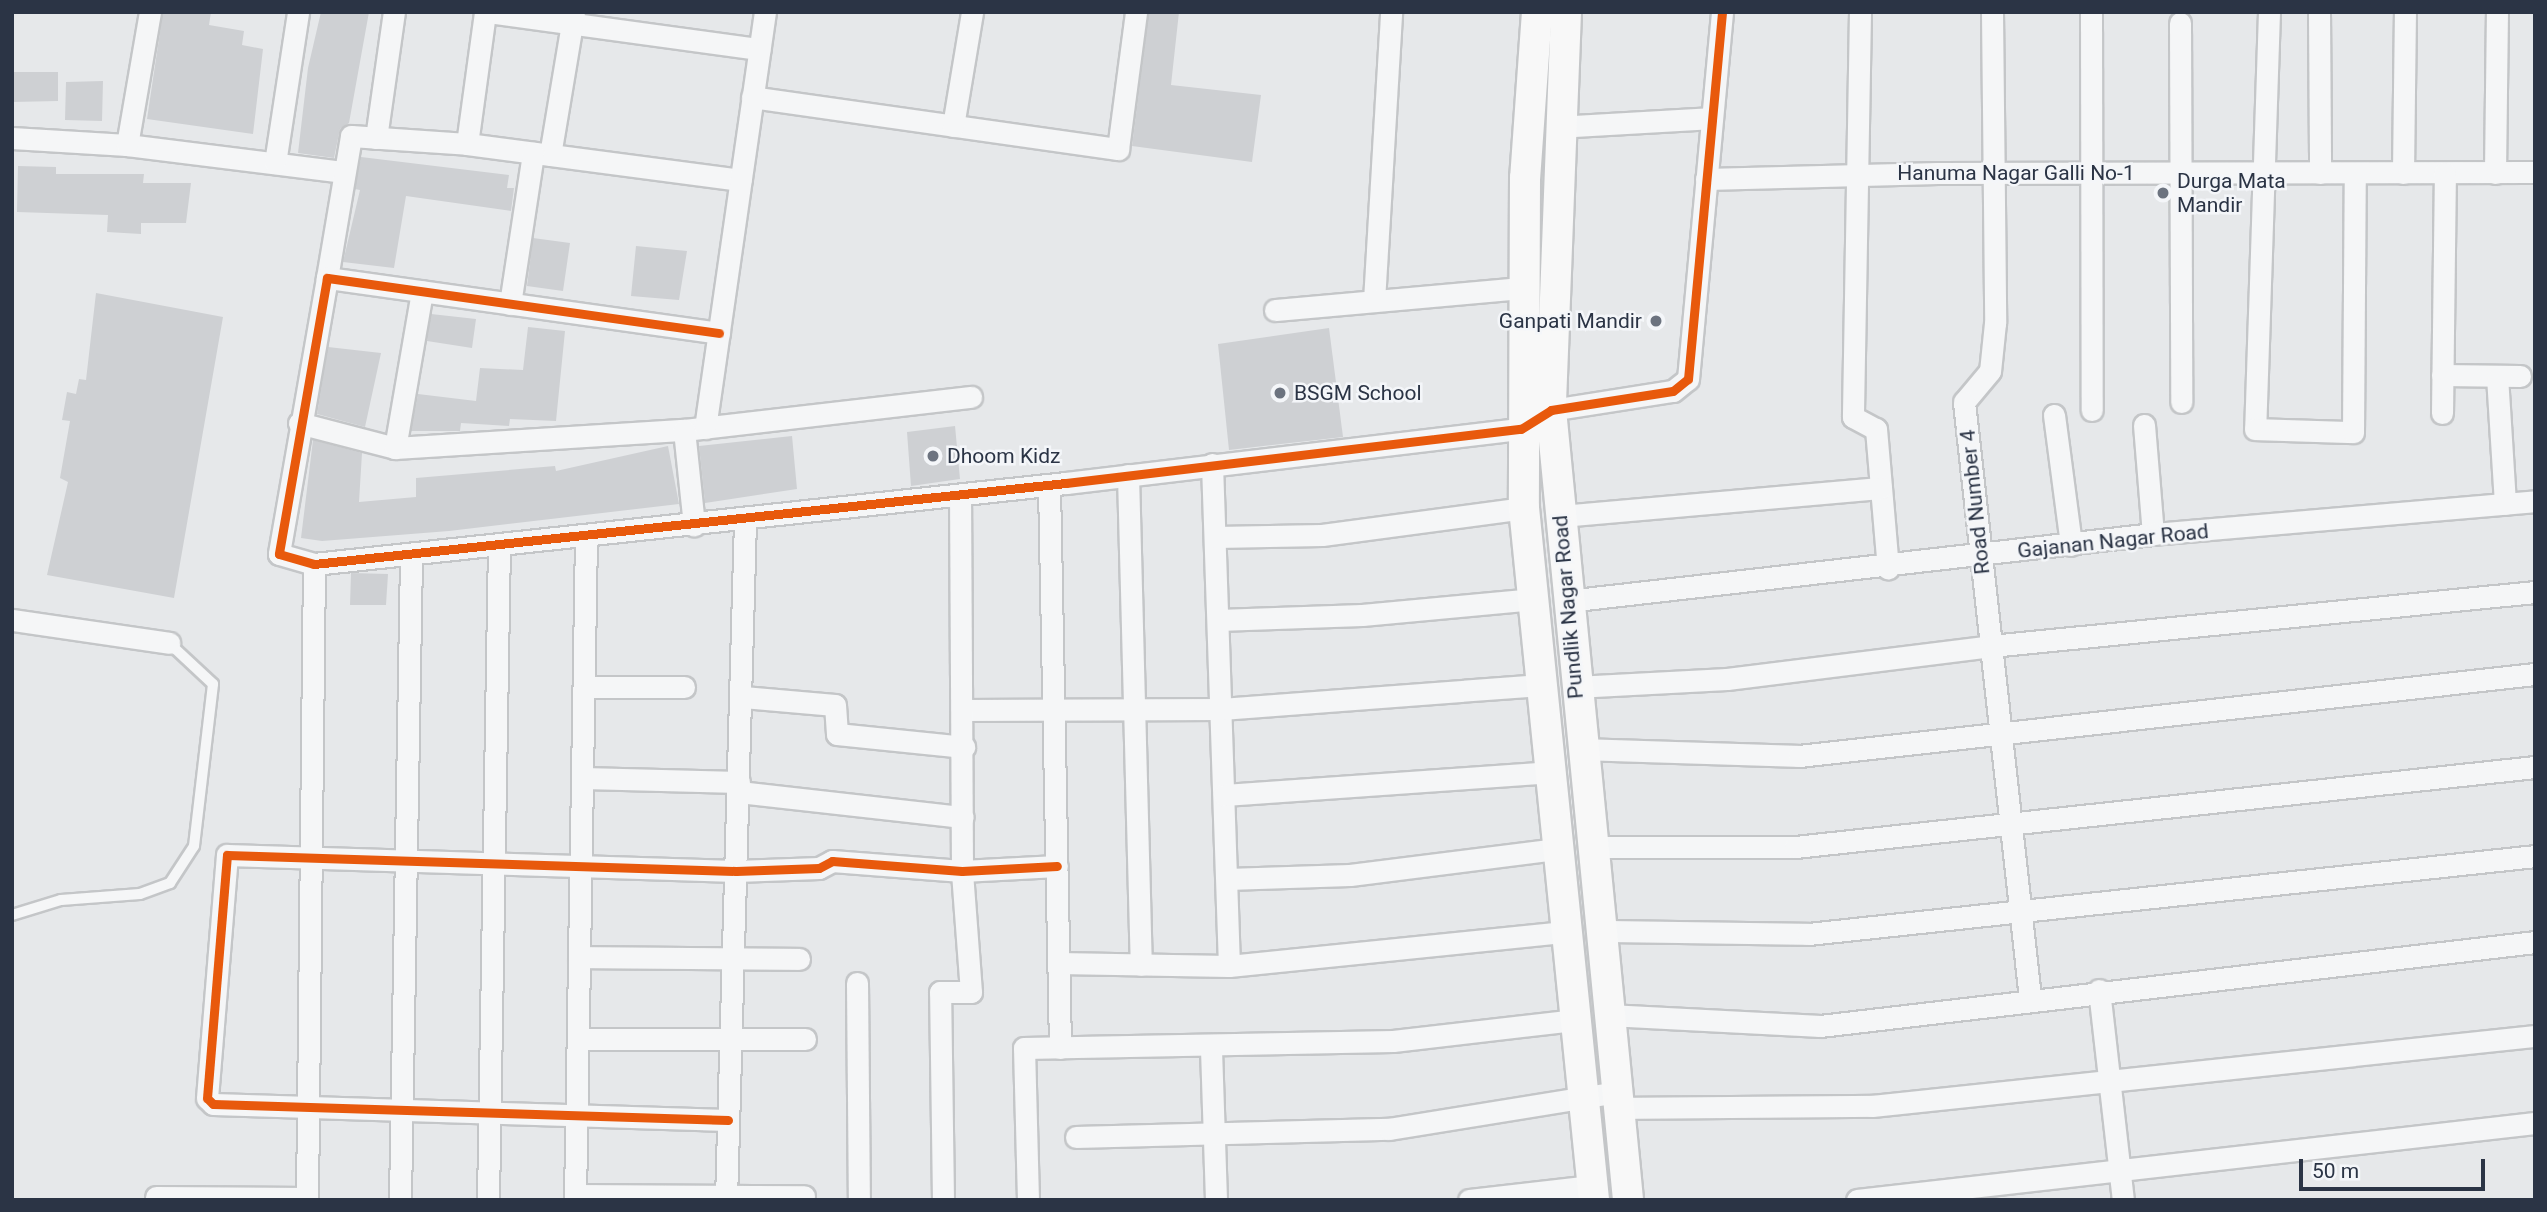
<!DOCTYPE html>
<style>
body{margin:0}
#map{position:relative;width:2547px;height:1212px;overflow:hidden;background:#e6e8ea;font-family:Roboto,sans-serif}
div>[style]{position:absolute}
.building>*{inset:0;background:#ced0d3}
.roads{filter:drop-shadow(2px 0 #c4c6c8) drop-shadow(-2px 0 #c4c6c8) drop-shadow(0 2px #c4c6c8) drop-shadow(0 -2px #c4c6c8)}
.lane>*{height:10px;margin:-5px;padding:0 5px;transform-origin:5px;border-radius:5px;background:#f5f6f7}
.street>*{height:21px;margin:-10.5px;padding:0 10.5px;transform-origin:10.5px;border-radius:10.5px;background:#f5f6f7}
.secondary>*{height:30px;margin:-15px;padding:0 15px;transform-origin:15px;border-radius:15px;background:#f8f8f8}
.cycleway>*{height:9px;margin:-4.5px;padding:0 4.5px;transform-origin:4.5px;border-radius:4.5px;background:#e8590c}
.dots>*{width:19px;height:19px;translate:-50% -50%;box-sizing:border-box;border:4px solid #f4f6f9;border-radius:50%}
span{translate:-50% -50%;white-space:nowrap;text-align:center;line-height:1.15;-webkit-text-stroke:5px #f4f6f9;paint-order:stroke}
.street-label{font-size:21px;color:#2b3445}
.poi-label{font-size:21px;color:#2b3445}
.left{translate:0 -50%;text-align:left}
.right{translate:-100% -50%;text-align:right}
.frame{position:absolute;inset:0;border:14px solid #2b3445;pointer-events:none}
.scale{position:absolute;left:2299px;top:1159px;width:186px;height:32px;box-sizing:border-box;border:4px solid #2b3445;border-top:0;padding-left:9px;font-size:21px;line-height:24px;white-space:nowrap;color:#2b3445;-webkit-text-stroke:5px #f4f6f9;paint-order:stroke}
</style>
<div id="map">
<div class="building">
<div style="clip-path:polygon(163px 12px,211px 12px,209px 25px,244px 31px,242px 45px,263px 49px,253px 134px,147px 119px)"></div>
<div style="clip-path:polygon(321px 12px,369px 12px,349px 123px,340px 129px,334px 158px,298px 153px,308px 68px)"></div>
<div style="clip-path:polygon(1149px 12px,1179px 12px,1171px 85px,1261px 95px,1252px 162px,1132px 146px)"></div>
<div style="clip-path:polygon(12px 72px,58px 72px,58px 101px,12px 102px)"></div>
<div style="clip-path:polygon(103px 81px,102px 121px,65px 120px,66px 82px)"></div>
<div style="clip-path:polygon(361px 157px,509px 175px,507px 188px,514px 188px,511px 211px,406px 196px,394px 268px,343px 262px,360px 190px,355px 189px)"></div>
<div style="clip-path:polygon(18px 166px,56px 167px,56px 174px,144px 174px,143px 183px,191px 183px,186px 223px,141px 223px,141px 234px,107px 232px,108px 215px,17px 212px)"></div>
<div style="clip-path:polygon(533px 238px,570px 243px,563px 291px,527px 286px)"></div>
<div style="clip-path:polygon(636px 246px,687px 251px,679px 300px,631px 296px)"></div>
<div style="clip-path:polygon(96px 293px,223px 317px,174px 598px,47px 575px,68px 482px,60px 478px,70px 421px,62px 420px,67px 392px,76px 394px,79px 379px,86px 380px)"></div>
<div style="clip-path:polygon(431px 314px,476px 319px,472px 348px,427px 341px)"></div>
<div style="clip-path:polygon(528px 327px,565px 331px,556px 421px,510px 419px,509px 426px,461px 423px,460px 431px,411px 431px,418px 394px,476px 401px,480px 368px,523px 370px)"></div>
<div style="clip-path:polygon(1329px 328px,1343px 437px,1229px 450px,1218px 344px)"></div>
<div style="clip-path:polygon(328px 347px,381px 353px,365px 427px,317px 414px)"></div>
<div style="clip-path:polygon(955px 426px,960px 479px,911px 486px,907px 432px)"></div>
<div style="clip-path:polygon(792px 436px,797px 489px,705px 503px,699px 446px)"></div>
<div style="clip-path:polygon(313px 440px,362px 453px,359px 502px,416px 497px,416px 478px,555px 466px,556px 471px,668px 446px,679px 504px,449px 531px,322px 541px,301px 538px)"></div>
<div style="clip-path:polygon(351px 573px,388px 574px,386px 605px,350px 605px)"></div>
</div>
<div class="roads">
<div class="lane">
<div style="left:12px;top:915px;width:51px;rotate:-17deg"></div>
<div style="left:61px;top:900px;width:79px;rotate:-4.3deg"></div>
<div style="left:140px;top:894px;width:32px;rotate:-20deg"></div>
<div style="left:170px;top:883px;width:44px;rotate:-57deg"></div>
<div style="left:194px;top:846px;width:163px;rotate:-83.3deg"></div>
<div style="left:213px;top:684px;width:60px;rotate:-137deg"></div>
</div>
<div class="street">
<div style="left:488px;top:12px;width:274px;rotate:7.8deg"></div>
<div style="left:1860px;top:12px;width:405px;rotate:91deg"></div>
<div style="left:1853px;top:417px;width:26px;rotate:28deg"></div>
<div style="left:1876px;top:429px;width:140px;rotate:85.1deg"></div>
<div style="left:1992px;top:12px;width:311px;rotate:89.4deg"></div>
<div style="left:1995px;top:323px;width:48px;rotate:95.9deg"></div>
<div style="left:1990px;top:371px;width:40px;rotate:130deg"></div>
<div style="left:1964px;top:402px;width:600px;rotate:83.68deg"></div>
<div style="left:2091px;top:12px;width:398px;rotate:89.9deg"></div>
<div style="left:2269px;top:12px;width:417px;rotate:91.9deg"></div>
<div style="left:2255px;top:429px;width:98px;rotate:1.8deg"></div>
<div style="left:2353px;top:432px;width:259px;rotate:-89.6deg"></div>
<div style="left:2319px;top:12px;width:161px;rotate:89.6deg"></div>
<div style="left:2180px;top:23px;width:379px;rotate:89.8deg"></div>
<div style="left:752px;top:97px;width:370px;rotate:8.1deg"></div>
<div style="left:1118px;top:149px;width:138px;rotate:-82.5deg"></div>
<div style="left:953px;top:126px;width:116px;rotate:-80.5deg"></div>
<div style="left:1558px;top:127px;width:154px;rotate:-3.3deg"></div>
<div style="left:12px;top:138px;width:115px;rotate:3.5deg"></div>
<div style="left:127px;top:145px;width:219px;rotate:7.1deg"></div>
<div style="left:376px;top:138px;width:127px;rotate:-81.9deg"></div>
<div style="left:467px;top:144px;width:133px;rotate:-82.2deg"></div>
<div style="left:127px;top:145px;width:135px;rotate:-80.2deg"></div>
<div style="left:550px;top:155px;width:145px;rotate:-80.5deg"></div>
<div style="left:275px;top:163px;width:153px;rotate:-81.3deg"></div>
<div style="left:2403px;top:173px;width:161px;rotate:-89.3deg"></div>
<div style="left:2495px;top:173px;width:161px;rotate:-89.3deg"></div>
<div style="left:1706px;top:179px;width:232px;rotate:-1.5deg"></div>
<div style="left:1938px;top:173px;width:597px;rotate:-0.1deg"></div>
<div style="left:327px;top:278px;width:144px;rotate:-80.4deg"></div>
<div style="left:351px;top:136px;width:116px;rotate:3.9deg"></div>
<div style="left:467px;top:144px;width:276px;rotate:7.5deg"></div>
<div style="left:1374px;top:301px;width:289px;rotate:-86.6deg"></div>
<div style="left:510px;top:304px;width:153px;rotate:-81.3deg"></div>
<div style="left:1275px;top:310px;width:248px;rotate:-5.1deg"></div>
<div style="left:719px;top:333px;width:396px;rotate:-172deg"></div>
<div style="left:327px;top:278px;width:280px;rotate:99.9deg"></div>
<div style="left:279px;top:554px;width:36px;rotate:16deg"></div>
<div style="left:314px;top:564px;width:756px;rotate:-6.15deg"></div>
<div style="left:1066px;top:483px;width:458px;rotate:-6.8deg"></div>
<div style="left:1521px;top:429px;width:36px;rotate:-32deg"></div>
<div style="left:1551px;top:410px;width:123px;rotate:-8.9deg"></div>
<div style="left:1673px;top:391px;width:19px;rotate:-39deg"></div>
<div style="left:1688px;top:379px;width:369px;rotate:-84.7deg"></div>
<div style="left:2442px;top:375px;width:78px;rotate:0.7deg"></div>
<div style="left:2497px;top:376px;width:128px;rotate:86.4deg"></div>
<div style="left:2442px;top:413px;width:240px;rotate:-89.3deg"></div>
<div style="left:2054px;top:415px;width:131px;rotate:82.5deg"></div>
<div style="left:299px;top:423px;width:99px;rotate:14.6deg"></div>
<div style="left:395px;top:448px;width:290px;rotate:-3.6deg"></div>
<div style="left:684px;top:430px;width:289px;rotate:-6.6deg"></div>
<div style="left:2144px;top:425px;width:109px;rotate:85.3deg"></div>
<div style="left:705px;top:428px;width:420px;rotate:-81.8deg"></div>
<div style="left:684px;top:430px;width:96px;rotate:84deg"></div>
<div style="left:395px;top:448px;width:159px;rotate:-80.2deg"></div>
<div style="left:1212px;top:464px;width:502px;rotate:88.06deg"></div>
<div style="left:1128px;top:475px;width:490px;rotate:88.5deg"></div>
<div style="left:1049px;top:485px;width:563px;rotate:88.88deg"></div>
<div style="left:1560px;top:516px;width:322px;rotate:-5deg"></div>
<div style="left:1216px;top:537px;width:106px;rotate:-1.1deg"></div>
<div style="left:1322px;top:535px;width:204px;rotate:-7.6deg"></div>
<div style="left:1567px;top:601px;width:590px;rotate:-6.52deg"></div>
<div style="left:2153px;top:534px;width:383px;rotate:-4.9deg"></div>
<div style="left:12px;top:620px;width:159px;rotate:8.3deg"></div>
<div style="left:1218px;top:620px;width:144px;rotate:-2deg"></div>
<div style="left:1362px;top:615px;width:173px;rotate:-5.3deg"></div>
<div style="left:585px;top:687px;width:99px"></div>
<div style="left:1575px;top:687px;width:152px;rotate:-3deg"></div>
<div style="left:1727px;top:679px;width:266px;rotate:-7.1deg"></div>
<div style="left:1991px;top:646px;width:547px;rotate:-5.67deg"></div>
<div style="left:743px;top:697px;width:92px;rotate:5deg"></div>
<div style="left:835px;top:705px;width:29px;rotate:86deg"></div>
<div style="left:837px;top:734px;width:128px;rotate:5.8deg"></div>
<div style="left:964px;top:710px;width:257px;rotate:-0.2deg"></div>
<div style="left:1221px;top:709px;width:321px;rotate:-4.3deg"></div>
<div style="left:1582px;top:749px;width:217px;rotate:1.8deg"></div>
<div style="left:1799px;top:756px;width:741px;rotate:-6.36deg"></div>
<div style="left:583px;top:778px;width:156px;rotate:1.5deg"></div>
<div style="left:739px;top:792px;width:225px;rotate:6.4deg"></div>
<div style="left:1224px;top:795px;width:326px;rotate:-4deg"></div>
<div style="left:1592px;top:847px;width:203px"></div>
<div style="left:1795px;top:847px;width:744px;rotate:-6.17deg"></div>
<div style="left:1227px;top:879px;width:123px;rotate:-1.9deg"></div>
<div style="left:1350px;top:875px;width:209px;rotate:-7.2deg"></div>
<div style="left:1601px;top:931px;width:207px;rotate:0.8deg"></div>
<div style="left:1808px;top:934px;width:731px;rotate:-6.12deg"></div>
<div style="left:579px;top:957px;width:220px;rotate:0.5deg"></div>
<div style="left:1058px;top:963px;width:171px;rotate:1deg"></div>
<div style="left:1229px;top:966px;width:338px;rotate:-5.8deg"></div>
<div style="left:857px;top:983px;width:217px;rotate:89.5deg"></div>
<div style="left:2099px;top:990px;width:211px;rotate:83.5deg"></div>
<div style="left:1609px;top:1015px;width:211px;rotate:3deg"></div>
<div style="left:1820px;top:1026px;width:720px;rotate:-6.7deg"></div>
<div style="left:578px;top:1039px;width:227px"></div>
<div style="left:1211px;top:1049px;width:151px;rotate:88.1deg"></div>
<div style="left:1619px;top:1108px;width:253px;rotate:-0.5deg"></div>
<div style="left:1872px;top:1106px;width:667px;rotate:-6.03deg"></div>
<div style="left:728px;top:1120px;width:515px;rotate:-178.22deg"></div>
<div style="left:213px;top:1104px;width:8px;rotate:-135deg"></div>
<div style="left:207px;top:1098px;width:244px;rotate:-85.3deg"></div>
<div style="left:227px;top:855px;width:509px;rotate:1.8deg"></div>
<div style="left:736px;top:871px;width:83px;rotate:-2.1deg"></div>
<div style="left:819px;top:868px;width:15px;rotate:-28deg"></div>
<div style="left:832px;top:861px;width:130px;rotate:4.4deg"></div>
<div style="left:962px;top:871px;width:95px;rotate:-3deg"></div>
<div style="left:1076px;top:1137px;width:313px;rotate:-1.5deg"></div>
<div style="left:1389px;top:1129px;width:231px;rotate:-9.2deg"></div>
<div style="left:575px;top:1195px;width:229px;rotate:0.3deg"></div>
<div style="left:156px;top:1197px;width:151px;rotate:0.4deg"></div>
<div style="left:307px;top:1200px;width:636px;rotate:-89.37deg"></div>
<div style="left:400px;top:1200px;width:646px;rotate:-89.02deg"></div>
<div style="left:488px;top:1200px;width:655px;rotate:-89.04deg"></div>
<div style="left:575px;top:1200px;width:664px;rotate:-89.05deg"></div>
<div style="left:726px;top:1200px;width:681px;rotate:-88.4deg"></div>
<div style="left:943px;top:1200px;width:208px;rotate:-90.8deg"></div>
<div style="left:940px;top:992px;width:31px"></div>
<div style="left:971px;top:992px;width:121px;rotate:-94.3deg"></div>
<div style="left:962px;top:871px;width:376px;rotate:-90.3deg"></div>
<div style="left:1028px;top:1200px;width:152px;rotate:-91.5deg"></div>
<div style="left:1024px;top:1048px;width:369px;rotate:-1.1deg"></div>
<div style="left:1393px;top:1041px;width:182px;rotate:-6.6deg"></div>
<div style="left:1469px;top:1200px;width:124px;rotate:-6.5deg"></div>
<div style="left:1857px;top:1200px;width:682px;rotate:-6.48deg"></div>
</div>
<div class="secondary">
<div style="left:1537px;top:12px;width:166px;rotate:94.1deg"></div>
<div style="left:1525px;top:178px;width:330px;rotate:90.2deg"></div>
<div style="left:1524px;top:508px;width:696px;rotate:84.22deg"></div>
<div style="left:1566px;top:12px;width:398px;rotate:92.2deg"></div>
<div style="left:1551px;top:410px;width:794px;rotate:84.43deg"></div>
</div>
</div>
<div class="cycleway">
<div style="left:719px;top:333px;width:396px;rotate:-172deg"></div>
<div style="left:327px;top:278px;width:280px;rotate:99.9deg"></div>
<div style="left:279px;top:554px;width:36px;rotate:16deg"></div>
<div style="left:314px;top:564px;width:756px;rotate:-6.15deg"></div>
<div style="left:1066px;top:483px;width:458px;rotate:-6.8deg"></div>
<div style="left:1521px;top:429px;width:36px;rotate:-32deg"></div>
<div style="left:1551px;top:410px;width:123px;rotate:-8.9deg"></div>
<div style="left:1673px;top:391px;width:19px;rotate:-39deg"></div>
<div style="left:1688px;top:379px;width:369px;rotate:-84.7deg"></div>
<div style="left:728px;top:1120px;width:515px;rotate:-178.22deg"></div>
<div style="left:213px;top:1104px;width:8px;rotate:-135deg"></div>
<div style="left:207px;top:1098px;width:244px;rotate:-85.3deg"></div>
<div style="left:227px;top:855px;width:509px;rotate:1.8deg"></div>
<div style="left:736px;top:871px;width:83px;rotate:-2.1deg"></div>
<div style="left:819px;top:868px;width:15px;rotate:-28deg"></div>
<div style="left:832px;top:861px;width:130px;rotate:4.4deg"></div>
<div style="left:962px;top:871px;width:95px;rotate:-3deg"></div>
</div>
<div class="dots">
<div style="left:2163px;top:193px;background:#6c737f"></div>
<div style="left:1656px;top:321px;background:#6c737f"></div>
<div style="left:1280px;top:393px;background:#6c737f"></div>
<div style="left:933px;top:456px;background:#6c737f"></div>
</div>
<div class="street-label">
<span style="left:2016px;top:173px">Hanuma Nagar Galli No-1</span>
<span style="left:1975px;top:502px;rotate:-96deg">Road Number 4</span>
<span style="left:2113px;top:541px;rotate:-6deg">Gajanan Nagar Road</span>
<span style="left:1568px;top:607px;rotate:-95deg">Pundlik Nagar Road</span>
</div>
<div class="poi-label">
<span class="left" style="left:2177px;top:193px">Durga Mata<br>Mandir</span>
<span class="right" style="left:1642px;top:321px">Ganpati Mandir</span>
<span class="left" style="left:1294px;top:393px">BSGM School</span>
<span class="left" style="left:947px;top:456px">Dhoom Kidz</span>
</div>
<div class="frame"></div>
<div class="scale">50 m</div>
</div>
